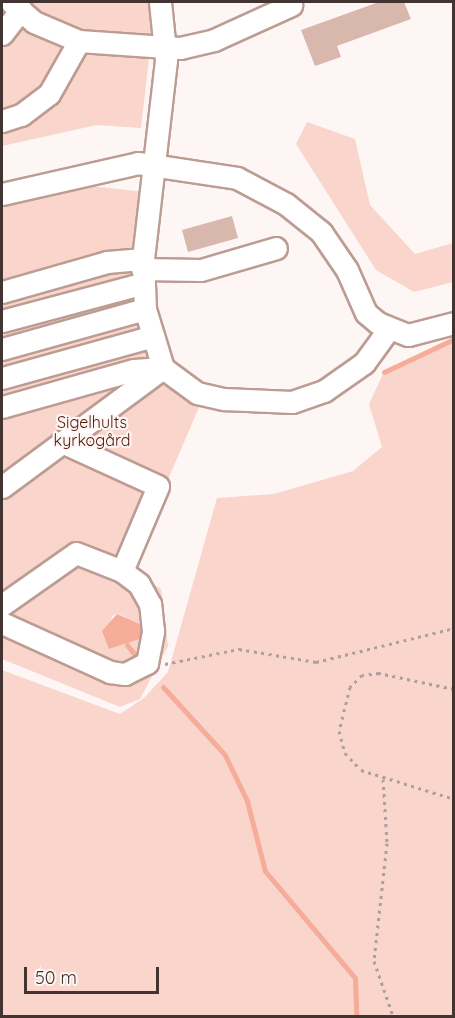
<!DOCTYPE html>
<meta charset="utf-8">
<style>
body{margin:0}
#map{position:relative;width:455px;height:1018px;overflow:hidden;background:#fdf6f4;font-family:Quicksand,sans-serif}
div>[style]{position:absolute}
.green>*{inset:0;background:#fad5cb}
.water>*{inset:0;background:#f5ac98}
.stream>*{height:5px;margin:-2.5px;padding:0 2.5px;transform-origin:2.5px;border-radius:2.5px;background:#f5ac98}
.building>*{inset:0;background:#d8b7ad}
.path>*{height:3px;margin-top:-1.5px;transform-origin:0;background:repeating-linear-gradient(90deg,#aaa09d 0 3px,transparent 0 7.5px)}
.roads{filter:drop-shadow(2px 0 #bc9c93) drop-shadow(-2px 0 #bc9c93) drop-shadow(0 2px #bc9c93) drop-shadow(0 -2px #bc9c93)}
.minor>*{height:21px;margin:-10.5px;padding:0 10.5px;transform-origin:10.5px;border-radius:10.5px;background:#fff}
span{translate:-50% -50%;white-space:nowrap;text-align:center;line-height:1.15;-webkit-text-stroke:4.5px #fdf6f4;paint-order:stroke}
.park-label{font-size:16px;color:#541504}
.frame{position:absolute;inset:0;border:3px solid #423431;pointer-events:none}
.scale{position:absolute;left:24px;top:967px;width:135px;height:27px;box-sizing:border-box;border:3px solid #423431;border-top:0;padding-left:8px;font-size:18px;line-height:21px;white-space:nowrap;color:#423431;-webkit-text-stroke:4px #fdf6f4;paint-order:stroke}
</style>
<div id="map">
<div class="green">
<div style="clip-path:polygon(2px 2px,150px 2px,153px 24px,141px 128px,97px 125px,2px 146px)"></div>
<div style="clip-path:polygon(307px 122px,355px 139px,370px 205px,415px 254px,453px 243px,453px 282px,414px 292px,376px 270px,296px 144px)"></div>
<div style="clip-path:polygon(evenodd,90px 186px,145px 192px,132px 271px,142px 327px,165px 381px,200px 405px,130px 568px,161px 589px,168px 646px,140px 699px,120px 707px,2px 659px,2px 206px,90px 186px,117px 614px,124px 616px,146px 637px,109px 649px,112px 616px,117px 614px)"></div>
<div style="clip-path:polygon(453px 337px,453px 1016px,2px 1016px,2px 670px,120px 714px,144px 698px,168px 672px,217px 498px,274px 494px,353px 471px,382px 447px,369px 404px,384px 372px)"></div>
</div>
<div class="water">
<div style="clip-path:polygon(117px 614px,146px 627px,146px 637px,109px 649px,102px 631px)"></div>
</div>
<div class="stream">
<div style="left:384px;top:372px;width:77px;rotate:-25.2deg"></div>
<div style="left:127px;top:645px;width:21px;rotate:51deg"></div>
<div style="left:163px;top:687px;width:92px;rotate:47.6deg"></div>
<div style="left:225px;top:755px;width:51px;rotate:64.4deg"></div>
<div style="left:247px;top:801px;width:72px;rotate:75.6deg"></div>
<div style="left:265px;top:871px;width:140px;rotate:49.9deg"></div>
<div style="left:355px;top:978px;width:38px;rotate:88deg"></div>
</div>
<div class="building">
<div style="clip-path:polygon(379px 2px,404px 2px,411px 19px,337px 46px,341px 57px,315px 66px,301px 30px)"></div>
<div style="clip-path:polygon(232px 216px,238px 238px,188px 252px,182px 230px)"></div>
</div>
<div class="path">
<div style="left:165px;top:664px;width:76px;rotate:-11.5deg"></div>
<div style="left:239px;top:649px;width:78px;rotate:9.6deg"></div>
<div style="left:316px;top:662px;width:142px;rotate:-13.8deg"></div>
<div style="left:454px;top:689px;width:77px;rotate:-168deg"></div>
<div style="left:379px;top:673px;width:17px;rotate:173deg"></div>
<div style="left:362px;top:675px;width:17px;rotate:135deg"></div>
<div style="left:350px;top:687px;width:45px;rotate:104deg"></div>
<div style="left:339px;top:731px;width:23px;rotate:75deg"></div>
<div style="left:345px;top:753px;width:23px;rotate:47deg"></div>
<div style="left:361px;top:770px;width:97px;rotate:17.3deg"></div>
<div style="left:383px;top:779px;width:64px;rotate:86.4deg"></div>
<div style="left:387px;top:843px;width:119px;rotate:96.3deg"></div>
<div style="left:374px;top:961px;width:58px;rotate:70.9deg"></div>
</div>
<div class="roads">
<div class="minor">
<div style="left:11px;top:2px;width:30px;rotate:41deg"></div>
<div style="left:34px;top:22px;width:49px;rotate:22.9deg"></div>
<div style="left:79px;top:41px;width:101px;rotate:4deg"></div>
<div style="left:180px;top:48px;width:35px;rotate:-13deg"></div>
<div style="left:214px;top:40px;width:85px;rotate:-24.4deg"></div>
<div style="left:2px;top:34px;width:31px;rotate:-52deg"></div>
<div style="left:2px;top:121px;width:20px;rotate:-18deg"></div>
<div style="left:21px;top:115px;width:35px;rotate:-37deg"></div>
<div style="left:49px;top:94px;width:61px;rotate:-60.5deg"></div>
<div style="left:2px;top:194px;width:139px;rotate:-12.8deg"></div>
<div style="left:138px;top:163px;width:100px;rotate:8.6deg"></div>
<div style="left:237px;top:178px;width:55px;rotate:28deg"></div>
<div style="left:286px;top:204px;width:45px;rotate:38.7deg"></div>
<div style="left:321px;top:232px;width:46px;rotate:55.6deg"></div>
<div style="left:347px;top:270px;width:47px;rotate:66.2deg"></div>
<div style="left:366px;top:313px;width:16px;rotate:40deg"></div>
<div style="left:378px;top:323px;width:32px;rotate:22deg"></div>
<div style="left:408px;top:335px;width:48px;rotate:-14.6deg"></div>
<div style="left:143px;top:259px;width:200px;rotate:-83.4deg"></div>
<div style="left:166px;top:60px;width:58px;rotate:-95.9deg"></div>
<div style="left:142px;top:269px;width:59px;rotate:1deg"></div>
<div style="left:201px;top:270px;width:78px;rotate:-16.3deg"></div>
<div style="left:2px;top:292px;width:109px;rotate:-15.9deg"></div>
<div style="left:107px;top:262px;width:36px;rotate:-5deg"></div>
<div style="left:143px;top:259px;width:50px;rotate:87.7deg"></div>
<div style="left:145px;top:309px;width:62px;rotate:73deg"></div>
<div style="left:163px;top:368px;width:42px;rotate:36.3deg"></div>
<div style="left:197px;top:393px;width:28px;rotate:13deg"></div>
<div style="left:224px;top:399px;width:68px;rotate:2.5deg"></div>
<div style="left:292px;top:402px;width:34px;rotate:-19deg"></div>
<div style="left:324px;top:391px;width:49px;rotate:-35deg"></div>
<div style="left:364px;top:363px;width:41px;rotate:-54deg"></div>
<div style="left:2px;top:321px;width:144px;rotate:-14.9deg"></div>
<div style="left:2px;top:349px;width:148px;rotate:-15.6deg"></div>
<div style="left:2px;top:378px;width:157px;rotate:-15.5deg"></div>
<div style="left:2px;top:407px;width:137px;rotate:-15.7deg"></div>
<div style="left:134px;top:370px;width:28px;rotate:-4deg"></div>
<div style="left:2px;top:487px;width:200px;rotate:-36.5deg"></div>
<div style="left:2px;top:605px;width:90px;rotate:-35.1deg"></div>
<div style="left:76px;top:553px;width:49px;rotate:21.4deg"></div>
<div style="left:2px;top:623px;width:119px;rotate:24.4deg"></div>
<div style="left:110px;top:672px;width:15px;rotate:8deg"></div>
<div style="left:125px;top:674px;width:25px;rotate:-27deg"></div>
<div style="left:147px;top:663px;width:33px;rotate:-79deg"></div>
<div style="left:153px;top:631px;width:27px;rotate:-96deg"></div>
<div style="left:150px;top:604px;width:23px;rotate:-119deg"></div>
<div style="left:139px;top:584px;width:21px;rotate:-143deg"></div>
<div style="left:122px;top:571px;width:92px;rotate:-67deg"></div>
<div style="left:158px;top:486px;width:106px;rotate:-155.4deg"></div>
</div>
</div>
<div class="park-label">
<span style="left:92px;top:431px">Sigelhults<br>kyrkogård</span>
</div>
<div class="frame"></div>
<div class="scale">50 m</div>
</div>
